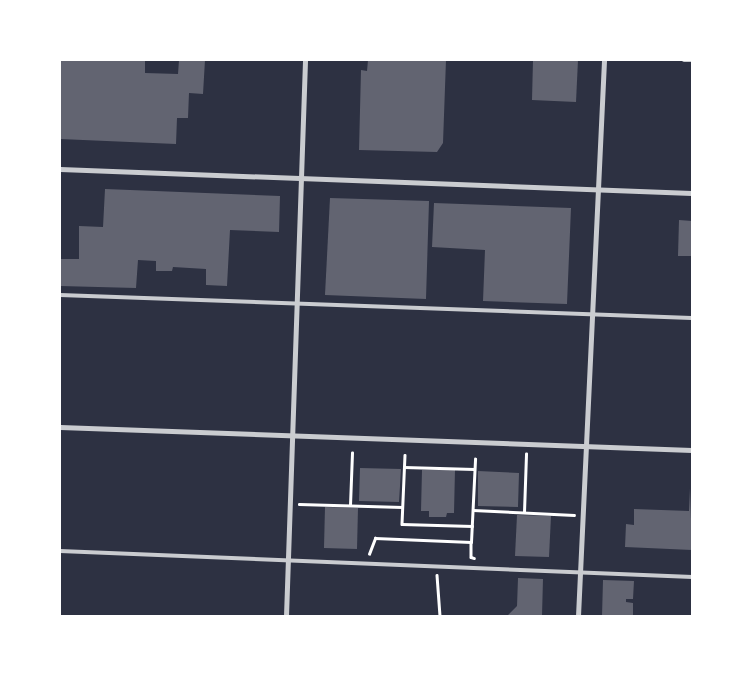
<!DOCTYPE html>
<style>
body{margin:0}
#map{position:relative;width:752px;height:676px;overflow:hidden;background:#2d3142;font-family:Montserrat,sans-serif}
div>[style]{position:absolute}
.building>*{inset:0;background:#626471}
.path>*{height:2.5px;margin:-1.25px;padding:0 1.25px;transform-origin:1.25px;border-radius:1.25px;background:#fff}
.service>*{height:4px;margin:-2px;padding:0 2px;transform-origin:2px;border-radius:2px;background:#caccd0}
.minor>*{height:5px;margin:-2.5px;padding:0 2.5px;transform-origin:2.5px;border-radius:2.5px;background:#caccd0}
span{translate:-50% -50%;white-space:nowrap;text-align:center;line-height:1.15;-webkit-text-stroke:4px #fff;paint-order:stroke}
.frame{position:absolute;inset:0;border:61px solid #fff;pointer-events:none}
</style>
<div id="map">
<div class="building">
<div style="clip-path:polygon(60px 60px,145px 60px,145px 73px,178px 74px,179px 60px,205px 60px,203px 94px,189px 93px,188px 118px,177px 118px,176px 144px,60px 139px)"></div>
<div style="clip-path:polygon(368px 60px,446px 60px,443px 143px,437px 152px,359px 150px,361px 70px,367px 71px)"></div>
<div style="clip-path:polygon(533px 60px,578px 60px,576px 102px,532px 100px)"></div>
<div style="clip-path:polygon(105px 189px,280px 196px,279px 232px,230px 230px,227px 286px,206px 285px,206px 269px,173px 267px,172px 271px,156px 271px,156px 261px,138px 260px,136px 288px,60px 286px,60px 259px,79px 259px,79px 226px,103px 227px)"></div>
<div style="clip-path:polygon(330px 198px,429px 201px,426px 299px,325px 295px)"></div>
<div style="clip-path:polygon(434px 203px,571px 208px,567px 304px,483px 301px,485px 250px,432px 247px)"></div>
<div style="clip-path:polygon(679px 220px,692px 221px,692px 256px,678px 256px)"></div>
<div style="clip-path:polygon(360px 468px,401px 469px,399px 502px,359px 501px)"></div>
<div style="clip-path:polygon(422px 470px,455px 470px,454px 513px,447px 513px,446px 517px,429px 517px,429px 511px,421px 511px)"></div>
<div style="clip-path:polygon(478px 471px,519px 473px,518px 507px,478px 506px)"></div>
<div style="clip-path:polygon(690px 488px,692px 550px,625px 547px,626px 524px,634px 525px,634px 509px,689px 511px)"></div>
<div style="clip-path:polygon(325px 507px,358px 508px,357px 549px,324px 548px)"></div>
<div style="clip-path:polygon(517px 515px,551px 516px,549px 557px,515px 556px)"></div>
<div style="clip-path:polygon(518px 578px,543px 579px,542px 616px,507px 616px,517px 606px)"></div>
<div style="clip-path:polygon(603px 580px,634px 581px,633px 599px,626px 599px,626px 602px,633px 603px,633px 616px,602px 616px)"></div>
</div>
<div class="path">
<div style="left:405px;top:455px;width:69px;rotate:92.5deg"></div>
<div style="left:402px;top:524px;width:70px;rotate:1.6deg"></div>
<div style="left:404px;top:467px;width:70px;rotate:1.6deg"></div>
<div style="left:299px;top:504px;width:103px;rotate:1.7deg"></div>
<div style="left:350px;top:505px;width:52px;rotate:-87.8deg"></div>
<div style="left:473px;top:510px;width:101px;rotate:2.8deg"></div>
<div style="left:524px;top:512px;width:58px;rotate:-88deg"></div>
<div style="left:471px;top:542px;width:83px;rotate:-87.2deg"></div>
<div style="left:369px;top:554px;width:17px;rotate:-69deg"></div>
<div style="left:375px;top:538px;width:96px;rotate:2.4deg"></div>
<div style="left:471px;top:542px;width:15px;rotate:90deg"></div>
<div style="left:471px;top:557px;width:3px;rotate:18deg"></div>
<div style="left:437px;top:575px;width:41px;rotate:85.8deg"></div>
</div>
<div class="service">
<div style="left:684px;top:60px;width:8px"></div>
<div style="left:60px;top:295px;width:632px;rotate:2.08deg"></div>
<div style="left:60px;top:551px;width:633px;rotate:2.36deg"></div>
</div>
<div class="minor">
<div style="left:60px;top:169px;width:632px;rotate:2.17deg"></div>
<div style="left:60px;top:427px;width:632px;rotate:2.08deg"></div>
<div style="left:286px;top:616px;width:556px;rotate:-88.04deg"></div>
<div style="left:578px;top:616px;width:557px;rotate:-87.32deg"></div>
</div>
<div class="frame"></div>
</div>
